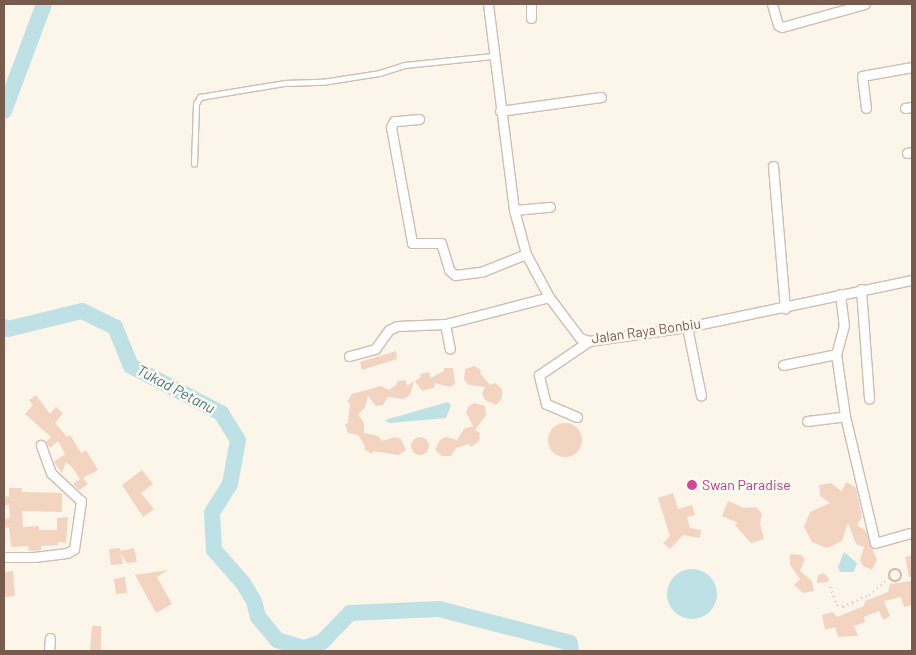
<!DOCTYPE html>
<style>
body{margin:0}
#map{position:relative;width:916px;height:655px;overflow:hidden;background:#fcf5ea;font-family:Barlow,sans-serif}
div>[style]{position:absolute}
.water>*{inset:0;background:#bee1e6}
.round{border-radius:50%}
.river>*{height:16px;margin:-8px;padding:0 8px;transform-origin:8px;border-radius:8px;background:#bee1e6}
.building>*{inset:0;background:#f2d4c1}
.path>*{height:2px;margin-top:-1px;transform-origin:0;background:repeating-linear-gradient(90deg,#d7b7a4 0 1px,transparent 0 5px)}
.path>.ring{margin:-1px;padding:0;box-sizing:content-box;background:none;border:2px solid #d7b7a4;border-radius:50%}
.roads{filter:drop-shadow(1px 0 #cfbdaf) drop-shadow(-1px 0 #cfbdaf) drop-shadow(0 1px #cfbdaf) drop-shadow(0 -1px #cfbdaf)}
.lane>*{height:4.5px;margin:-2.25px;padding:0 2.25px;transform-origin:2.25px;border-radius:2.25px;background:#fff}
.street>*{height:9px;margin:-4.5px;padding:0 4.5px;transform-origin:4.5px;border-radius:4.5px;background:#fff}
.dots>*{width:14px;height:14px;translate:-50% -50%;box-sizing:border-box;border:2px solid #fff9f0;border-radius:50%}
span{translate:-50% -50%;white-space:nowrap;text-align:center;line-height:1.15;-webkit-text-stroke:5px #fff9f0;paint-order:stroke}
.street-label{font-size:14px;color:#775b4d}
.hotel-label{font-size:14px;color:#b23c85}
.left{translate:0 -50%;text-align:left}
.water-label{font-size:15px;color:#437a83;font-style:italic}
.frame{position:absolute;inset:0;border:5px solid #775b4d;pointer-events:none}
</style>
<div id="map">
<div class="water">
<div style="clip-path:polygon(448px 402px,451px 405px,446px 418px,389px 423px,385px 420px)"></div>
<div style="clip-path:polygon(844px 552px,857px 563px,854px 572px,840px 572px,838px 567px)"></div>
<div class="round" style="left:667px;top:569px;width:50px;height:50px"></div>
</div>
<div class="river">
<div style="left:4px;top:111px;width:114px;rotate:-69.5deg"></div>
<div style="left:4px;top:327px;width:4px;rotate:27deg"></div>
<div style="left:8px;top:329px;width:76px;rotate:-13.7deg"></div>
<div style="left:82px;top:311px;width:37px;rotate:26deg"></div>
<div style="left:115px;top:327px;width:42px;rotate:67.7deg"></div>
<div style="left:131px;top:366px;width:102px;rotate:27.6deg"></div>
<div style="left:221px;top:413px;width:32px;rotate:58deg"></div>
<div style="left:238px;top:440px;width:45px;rotate:100.3deg"></div>
<div style="left:230px;top:484px;width:34px;rotate:122deg"></div>
<div style="left:212px;top:513px;width:37px;rotate:87deg"></div>
<div style="left:214px;top:550px;width:44px;rotate:48.7deg"></div>
<div style="left:243px;top:583px;width:21px;rotate:59deg"></div>
<div style="left:254px;top:601px;width:16px;rotate:76deg"></div>
<div style="left:258px;top:617px;width:30px;rotate:50deg"></div>
<div style="left:277px;top:640px;width:28px;rotate:17deg"></div>
<div style="left:304px;top:648px;width:19px;rotate:-18deg"></div>
<div style="left:322px;top:642px;width:40px;rotate:-46deg"></div>
<div style="left:350px;top:613px;width:89px;rotate:-2.6deg"></div>
<div style="left:439px;top:609px;width:135px;rotate:14.5deg"></div>
<div style="left:570px;top:643px;width:8px;rotate:83deg"></div>
</div>
<div class="building">
<div style="clip-path:polygon(396px 351px,397px 359px,362px 370px,360px 362px)"></div>
<div style="clip-path:polygon(474px 366px,481px 370px,480px 373px,490px 385px,495px 383px,502px 389px,502px 398px,496px 405px,485px 400px,482px 394px,485px 387px,469px 385px,464px 380px,465px 369px)"></div>
<div style="clip-path:polygon(444px 368px,453px 368px,455px 384px,450px 387px,435px 383px,434px 388px,422px 391px,415px 381px,421px 377px,420px 374px,429px 372px,431px 378px,444px 371px)"></div>
<div style="clip-path:polygon(406px 380px,407px 386px,414px 381px,410px 395px,404px 399px,388px 397px,383px 405px,376px 406px,368px 396px,365px 408px,358px 414px,364px 423px,364px 433px,378px 436px,382px 441px,395px 437px,401px 439px,406px 450px,399px 455px,373px 451px,372px 454px,364px 449px,365px 446px,358px 435px,348px 433px,345px 424px,348px 423px,350px 403px,347px 402px,352px 394px,381px 386px,389px 390px,397px 384px,397px 381px)"></div>
<div style="clip-path:polygon(36px 395px,50px 414px,56px 407px,63px 413px,55px 423px,67px 437px,70px 435px,81px 453px,86px 450px,98px 470px,83px 478px,88px 484px,79px 490px,73px 484px,80px 479px,72px 467px,66px 462px,62px 473px,54px 462px,65px 454px,58px 441px,50px 448px,46px 442px,51px 437px,25px 414px,33px 405px,29px 400px)"></div>
<div style="clip-path:polygon(474px 403px,485px 406px,486px 415px,475px 430px,480px 433px,479px 441px,471px 447px,469px 444px,456px 448px,451px 456px,442px 456px,435px 450px,440px 440px,446px 437px,457px 440px,464px 429px,473px 426px,466px 413px,468px 407px)"></div>
<div class="round" style="left:548px;top:423px;width:34px;height:34px"></div>
<div class="round" style="left:411px;top:437px;width:18px;height:18px"></div>
<div style="clip-path:polygon(142px 470px,153px 484px,141px 493px,154px 509px,143px 517px,122px 485px)"></div>
<div style="clip-path:polygon(847px 482px,856px 488px,862px 517px,857px 525px,866px 531px,877px 560px,872px 570px,863px 566px,860px 560px,864px 547px,856px 544px,848px 523px,842px 541px,827px 548px,812px 542px,804px 527px,810px 512px,830px 503px,820px 496px,819px 485px,831px 483px,841px 491px)"></div>
<div style="clip-path:polygon(9px 488px,22px 488px,22px 492px,62px 493px,62px 512px,22px 511px,23px 527px,39px 526px,39px 530px,57px 530px,57px 518px,68px 517px,66px 543px,58px 542px,58px 545px,41px 546px,41px 550px,34px 551px,29px 551px,28px 546px,11px 547px,9px 527px,4px 528px,4px 519px,10px 518px,9px 505px,4px 505px,4px 496px,9px 497px)"></div>
<div style="clip-path:polygon(673px 493px,678px 509px,692px 505px,695px 515px,687px 517px,690px 528px,701px 530px,700px 538px,683px 535px,670px 549px,663px 543px,670px 536px,658px 498px)"></div>
<div style="clip-path:polygon(728px 501px,744px 508px,756px 507px,762px 514px,760px 524px,764px 539px,751px 543px,735px 525px,738px 523px,722px 516px)"></div>
<div style="clip-path:polygon(120px 548px,121px 551px,134px 548px,137px 562px,127px 563px,121px 554px,123px 564px,111px 565px,109px 549px)"></div>
<div style="clip-path:polygon(790px 554px,801px 555px,805px 559px,800px 571px,812px 581px,814px 591px,803px 593px,794px 585px,800px 579px,790px 565px)"></div>
<div style="clip-path:polygon(912px 555px,912px 577px,909px 577px,905px 557px)"></div>
<div style="clip-path:polygon(168px 570px,157px 577px,172px 604px,156px 613px,135px 575px)"></div>
<div style="clip-path:polygon(13px 571px,15px 596px,4px 597px,4px 572px)"></div>
<div style="clip-path:polygon(823px 573px,829px 578px,828px 582px,817px 583px,818px 575px)"></div>
<div style="clip-path:polygon(125px 577px,127px 593px,116px 594px,114px 579px)"></div>
<div style="clip-path:polygon(912px 581px,912px 605px,904px 607px,901px 597px,884px 601px,890px 616px,883px 620px,879px 611px,864px 617px,865px 622px,854px 626px,858px 636px,838px 637px,835px 627px,825px 630px,822px 615px,833px 612px,837px 617px,864px 606px,865px 601px,888px 592px,890px 584px)"></div>
<div style="clip-path:polygon(92px 626px,101px 626px,101px 651px,90px 651px)"></div>
</div>
<div class="path">
<div class="ring" style="left:889px;top:569px;width:10px;height:10px"></div>
<div style="left:830px;top:587px;width:19px;rotate:69deg"></div>
<div style="left:837px;top:605px;width:6px;rotate:18deg"></div>
<div style="left:843px;top:607px;width:29px;rotate:-25deg"></div>
<div style="left:869px;top:595px;width:26px;rotate:-40deg"></div>
</div>
<div class="roads">
<div class="lane">
<div style="left:194px;top:164px;width:60px;rotate:-88.1deg"></div>
<div style="left:196px;top:104px;width:8px;rotate:-60deg"></div>
<div style="left:200px;top:97px;width:86px;rotate:-9.4deg"></div>
<div style="left:285px;top:83px;width:37px;rotate:-2deg"></div>
<div style="left:322px;top:82px;width:59px;rotate:-8.8deg"></div>
<div style="left:380px;top:73px;width:25px;rotate:-18deg"></div>
<div style="left:404px;top:65px;width:89px;rotate:-5.8deg"></div>
</div>
<div class="street">
<div style="left:488px;top:4px;width:208px;rotate:82.8deg"></div>
<div style="left:514px;top:210px;width:46px;rotate:74.7deg"></div>
<div style="left:526px;top:254px;width:49px;rotate:61.9deg"></div>
<div style="left:549px;top:297px;width:51px;rotate:52.9deg"></div>
<div style="left:580px;top:338px;width:9px;rotate:18deg"></div>
<div style="left:589px;top:341px;width:99px;rotate:-8.1deg"></div>
<div style="left:687px;top:327px;width:230px;rotate:-11.8deg"></div>
<div style="left:531px;top:4px;width:14px;rotate:90deg"></div>
<div style="left:772px;top:4px;width:22px;rotate:74deg"></div>
<div style="left:778px;top:25px;width:4px;rotate:27deg"></div>
<div style="left:782px;top:27px;width:86px;rotate:-15.5deg"></div>
<div style="left:866px;top:108px;width:32px;rotate:-97deg"></div>
<div style="left:862px;top:76px;width:51px;rotate:-10.2deg"></div>
<div style="left:905px;top:108px;width:7px;rotate:-8deg"></div>
<div style="left:500px;top:111px;width:102px;rotate:-7.9deg"></div>
<div style="left:419px;top:119px;width:25px;rotate:175deg"></div>
<div style="left:394px;top:121px;width:7px;rotate:117deg"></div>
<div style="left:391px;top:127px;width:118px;rotate:79.7deg"></div>
<div style="left:412px;top:243px;width:29px"></div>
<div style="left:441px;top:243px;width:28px;rotate:73deg"></div>
<div style="left:449px;top:270px;width:8px;rotate:40deg"></div>
<div style="left:455px;top:275px;width:26px;rotate:-7deg"></div>
<div style="left:481px;top:272px;width:48px;rotate:-21.8deg"></div>
<div style="left:907px;top:153px;width:5px;rotate:-11deg"></div>
<div style="left:773px;top:166px;width:143px;rotate:85.2deg"></div>
<div style="left:514px;top:210px;width:36px;rotate:-5deg"></div>
<div style="left:861px;top:289px;width:110px;rotate:85.8deg"></div>
<div style="left:840px;top:294px;width:31px;rotate:83deg"></div>
<div style="left:844px;top:325px;width:30px;rotate:105deg"></div>
<div style="left:836px;top:354px;width:63px;rotate:81.7deg"></div>
<div style="left:845px;top:416px;width:130px;rotate:76.7deg"></div>
<div style="left:875px;top:543px;width:36px;rotate:-16deg"></div>
<div style="left:445px;top:324px;width:25px;rotate:79deg"></div>
<div style="left:687px;top:327px;width:70px;rotate:78.5deg"></div>
<div style="left:349px;top:356px;width:27px;rotate:-15deg"></div>
<div style="left:375px;top:349px;width:24px;rotate:-54deg"></div>
<div style="left:389px;top:330px;width:9px;rotate:-27deg"></div>
<div style="left:397px;top:326px;width:48px;rotate:-2.4deg"></div>
<div style="left:445px;top:324px;width:107px;rotate:-14.6deg"></div>
<div style="left:783px;top:365px;width:54px;rotate:-11.7deg"></div>
<div style="left:577px;top:417px;width:34px;rotate:-157deg"></div>
<div style="left:546px;top:404px;width:30px;rotate:-104deg"></div>
<div style="left:539px;top:375px;width:60px;rotate:-34.2deg"></div>
<div style="left:807px;top:421px;width:38px;rotate:-7deg"></div>
<div style="left:4px;top:557px;width:30px"></div>
<div style="left:34px;top:557px;width:33px;rotate:-7deg"></div>
<div style="left:67px;top:553px;width:8px;rotate:-30deg"></div>
<div style="left:74px;top:549px;width:49px;rotate:-81.7deg"></div>
<div style="left:81px;top:501px;width:41px;rotate:-137deg"></div>
<div style="left:51px;top:473px;width:30px;rotate:-110deg"></div>
<div style="left:49px;top:651px;width:13px;rotate:-86deg"></div>
</div>
</div>
<div class="dots">
<div style="left:692px;top:485px;background:#d1479c"></div>
</div>
<div class="street-label">
<span style="left:646px;top:331px;rotate:-8deg">Jalan Raya Bonbiu</span>
</div>
<div class="hotel-label">
<span class="left" style="left:702px;top:485px">Swan Paradise</span>
</div>
<div class="water-label">
<span style="left:176px;top:389px;rotate:28deg">Tukad Petanu</span>
</div>
<div class="frame"></div>
</div>
